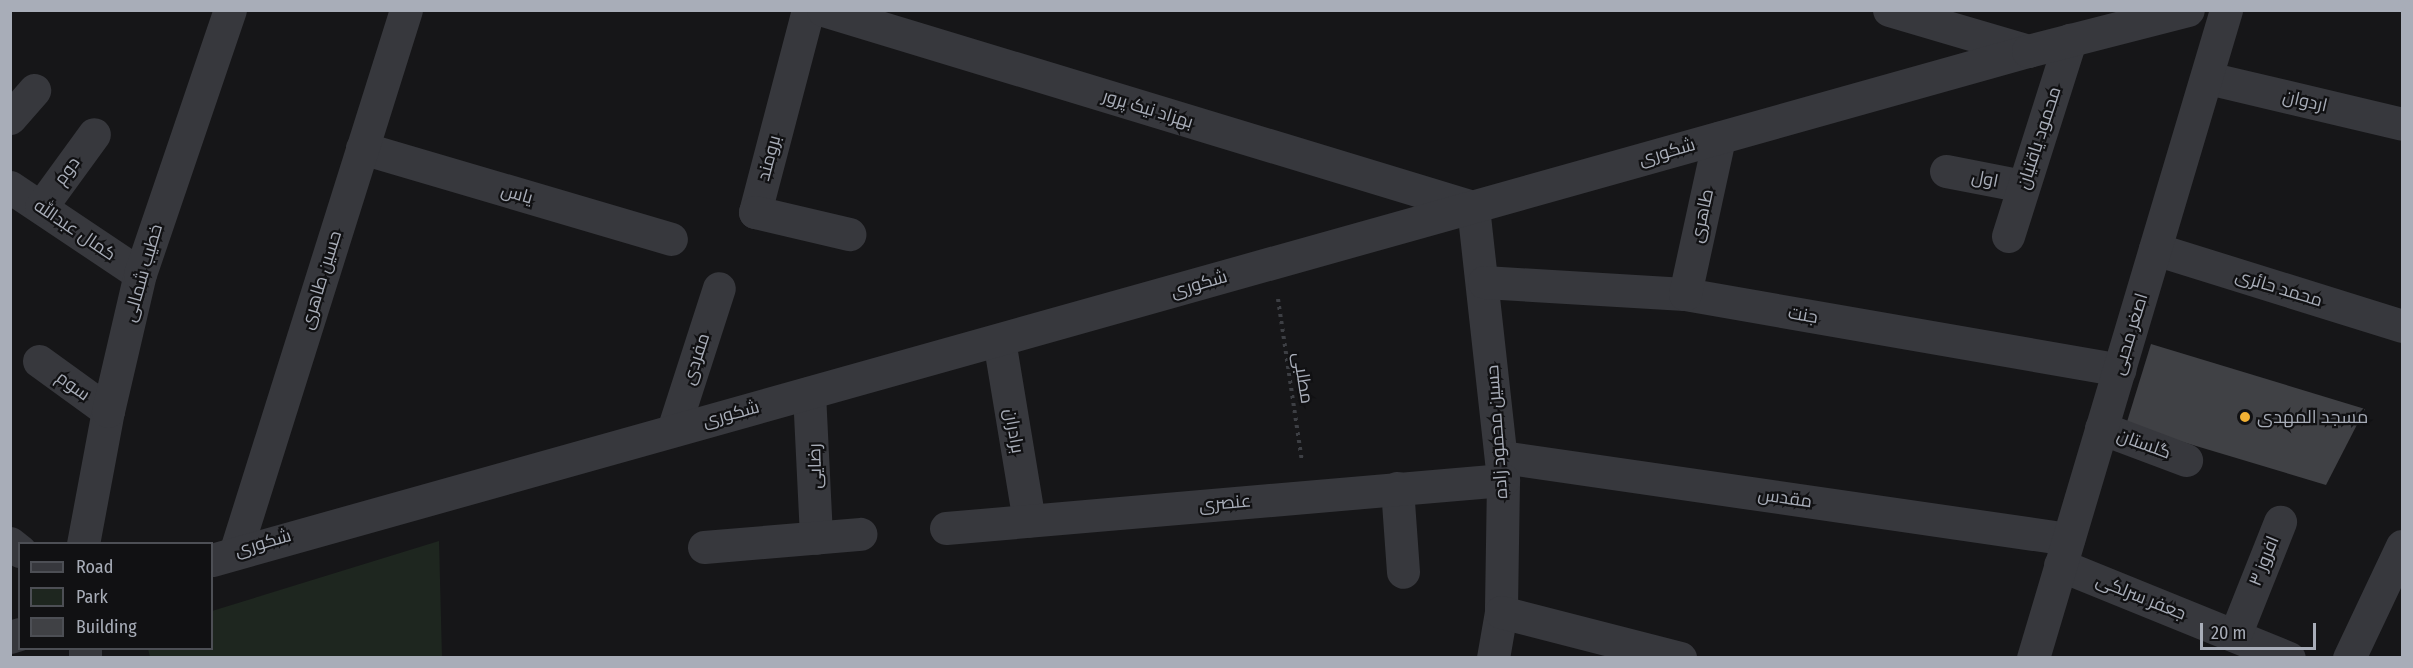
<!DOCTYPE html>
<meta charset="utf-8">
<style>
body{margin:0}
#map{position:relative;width:2413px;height:668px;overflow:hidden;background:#161618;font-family:"Fira Sans Condensed",Cairo,sans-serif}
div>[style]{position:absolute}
.green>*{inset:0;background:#1e261f}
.building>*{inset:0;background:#404145}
.path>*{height:4px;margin-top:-2px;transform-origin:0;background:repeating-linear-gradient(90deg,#3d3f44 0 3px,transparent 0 7.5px)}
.minor>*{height:33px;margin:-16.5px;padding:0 16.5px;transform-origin:16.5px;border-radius:16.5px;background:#37383d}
.dots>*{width:16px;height:16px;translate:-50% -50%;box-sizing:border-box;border:3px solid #111113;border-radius:50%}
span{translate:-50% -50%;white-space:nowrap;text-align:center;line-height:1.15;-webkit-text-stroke:4.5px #111113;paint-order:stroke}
.street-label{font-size:18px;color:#a8adb8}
.poi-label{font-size:18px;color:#a8adb8}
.left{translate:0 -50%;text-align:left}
.frame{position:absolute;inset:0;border:12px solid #a8adb8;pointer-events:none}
.legend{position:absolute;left:18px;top:542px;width:195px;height:108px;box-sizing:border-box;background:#111113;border:2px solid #4d4f55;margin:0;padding:8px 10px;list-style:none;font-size:18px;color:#a8adb8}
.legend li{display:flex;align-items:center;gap:12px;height:30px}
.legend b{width:30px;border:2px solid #4d4f55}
.scale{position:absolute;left:2200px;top:623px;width:116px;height:27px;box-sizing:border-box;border:3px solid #a8adb8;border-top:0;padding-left:8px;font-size:18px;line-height:21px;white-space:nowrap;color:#a8adb8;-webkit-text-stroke:4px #111113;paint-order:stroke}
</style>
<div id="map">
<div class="green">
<div style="clip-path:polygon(439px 541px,442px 657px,150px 657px,148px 649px,212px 648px,212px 611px)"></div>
</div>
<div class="building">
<div style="clip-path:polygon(2151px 344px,2365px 409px,2326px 485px,2126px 425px)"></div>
</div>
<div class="path">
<div style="left:1278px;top:299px;width:164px;rotate:81.6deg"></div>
</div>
<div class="minor">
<div style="left:808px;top:10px;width:209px;rotate:104.7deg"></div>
<div style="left:755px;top:212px;width:97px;rotate:13.2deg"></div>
<div style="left:823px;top:10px;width:679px;rotate:16.86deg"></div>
<div style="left:1473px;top:207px;width:275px;rotate:83.7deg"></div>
<div style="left:1503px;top:480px;width:132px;rotate:90.9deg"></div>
<div style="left:1501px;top:612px;width:47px;rotate:99.9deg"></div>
<div style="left:1889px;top:10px;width:145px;rotate:16.4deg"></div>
<div style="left:2208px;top:78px;width:199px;rotate:13.3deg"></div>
<div style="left:10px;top:118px;width:37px;rotate:-49deg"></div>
<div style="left:362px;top:148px;width:322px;rotate:16.4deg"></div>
<div style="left:1946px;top:171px;width:78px;rotate:11deg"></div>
<div style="left:10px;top:187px;width:156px;rotate:33.8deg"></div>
<div style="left:41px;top:207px;width:90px;rotate:-54deg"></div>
<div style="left:2008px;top:236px;width:206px;rotate:-72.4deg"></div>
<div style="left:2155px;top:249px;width:259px;rotate:17.3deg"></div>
<div style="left:1484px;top:282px;width:201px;rotate:3.4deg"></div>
<div style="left:1685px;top:294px;width:441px;rotate:9.9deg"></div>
<div style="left:1685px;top:294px;width:160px;rotate:-77.7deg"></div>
<div style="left:999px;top:340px;width:183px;rotate:80.6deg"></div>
<div style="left:39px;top:361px;width:85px;rotate:35.9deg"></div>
<div style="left:809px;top:393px;width:145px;rotate:87.2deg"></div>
<div style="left:2101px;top:428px;width:91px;rotate:20.6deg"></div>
<div style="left:673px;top:430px;width:149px;rotate:-72.1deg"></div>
<div style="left:1502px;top:457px;width:572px;rotate:8.24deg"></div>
<div style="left:1397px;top:488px;width:84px;rotate:85.9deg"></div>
<div style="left:946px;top:528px;width:559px;rotate:-4.93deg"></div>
<div style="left:10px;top:543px;width:13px;rotate:39deg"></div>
<div style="left:83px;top:544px;width:135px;rotate:-79.4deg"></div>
<div style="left:108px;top:411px;width:141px;rotate:-76.9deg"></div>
<div style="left:140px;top:274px;width:279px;rotate:-71.2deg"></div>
<div style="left:704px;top:547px;width:157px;rotate:-4.8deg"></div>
<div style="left:236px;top:550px;width:566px;rotate:-72.53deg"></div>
<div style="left:212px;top:560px;width:1886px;rotate:-15.66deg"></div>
<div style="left:2028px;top:51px;width:165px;rotate:-14.4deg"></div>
<div style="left:2060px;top:565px;width:247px;rotate:22.1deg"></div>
<div style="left:1501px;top:612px;width:185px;rotate:14.4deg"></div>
<div style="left:2235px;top:635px;width:122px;rotate:-68.3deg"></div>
<div style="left:10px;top:637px;width:10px;rotate:-17deg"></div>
<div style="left:85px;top:658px;width:10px;rotate:-90deg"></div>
<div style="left:2033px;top:658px;width:676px;rotate:-73.41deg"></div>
<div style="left:2349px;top:658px;width:124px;rotate:-64.7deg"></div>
</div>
<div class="dots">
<div style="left:2245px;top:417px;background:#f2b134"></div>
</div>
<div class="street-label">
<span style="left:2305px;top:101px;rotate:13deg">اردوان</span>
<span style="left:1148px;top:109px;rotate:17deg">بهزاد نیک پرور</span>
<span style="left:2039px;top:138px;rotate:-72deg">محمود یاقتیان</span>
<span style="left:1667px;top:152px;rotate:-16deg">شکوری</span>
<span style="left:769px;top:158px;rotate:-75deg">برومند</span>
<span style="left:67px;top:171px;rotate:-54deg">دوم</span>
<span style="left:1985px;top:179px;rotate:11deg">اول</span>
<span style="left:517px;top:194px;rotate:16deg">یاس</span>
<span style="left:1702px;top:216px;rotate:-78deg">طاهری</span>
<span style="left:75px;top:230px;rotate:34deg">کمال عبدالله</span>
<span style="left:143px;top:273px;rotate:-74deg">خطیب شمالی</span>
<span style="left:321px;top:280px;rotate:-73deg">حسین طاهری</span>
<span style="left:1199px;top:284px;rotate:-16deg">شکوری</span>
<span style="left:2279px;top:288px;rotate:17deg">محمد حائری</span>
<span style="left:1803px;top:315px;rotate:10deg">جنت</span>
<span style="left:2130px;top:334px;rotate:-73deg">اصغر محبی</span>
<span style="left:696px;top:359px;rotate:-72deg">مفردی</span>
<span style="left:1303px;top:378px;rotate:81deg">مطلبی</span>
<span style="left:73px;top:386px;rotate:36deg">سوم</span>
<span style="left:731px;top:414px;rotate:-15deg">شکوری</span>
<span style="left:1014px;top:431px;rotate:80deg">برادران</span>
<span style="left:1497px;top:432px;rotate:-94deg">حسین محمود زاده</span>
<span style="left:2144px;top:444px;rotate:20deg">گلستان</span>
<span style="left:815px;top:466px;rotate:-91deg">رضایی</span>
<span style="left:1785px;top:498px;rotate:8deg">مقدس</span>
<span style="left:1225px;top:503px;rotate:-5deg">عنصری</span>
<span style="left:263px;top:543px;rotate:-16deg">شکوری</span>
<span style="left:2264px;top:561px;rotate:-68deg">افروز ۳</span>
<span style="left:2141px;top:597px;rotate:22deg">جعفر سرلکی</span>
</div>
<div class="poi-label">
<span class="left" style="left:2257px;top:417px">مسجد المهدی</span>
</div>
<div class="frame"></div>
<ul class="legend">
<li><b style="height:8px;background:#37383d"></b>Road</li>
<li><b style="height:16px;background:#1e261f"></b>Park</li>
<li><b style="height:16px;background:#404145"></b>Building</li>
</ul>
<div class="scale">20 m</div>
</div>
